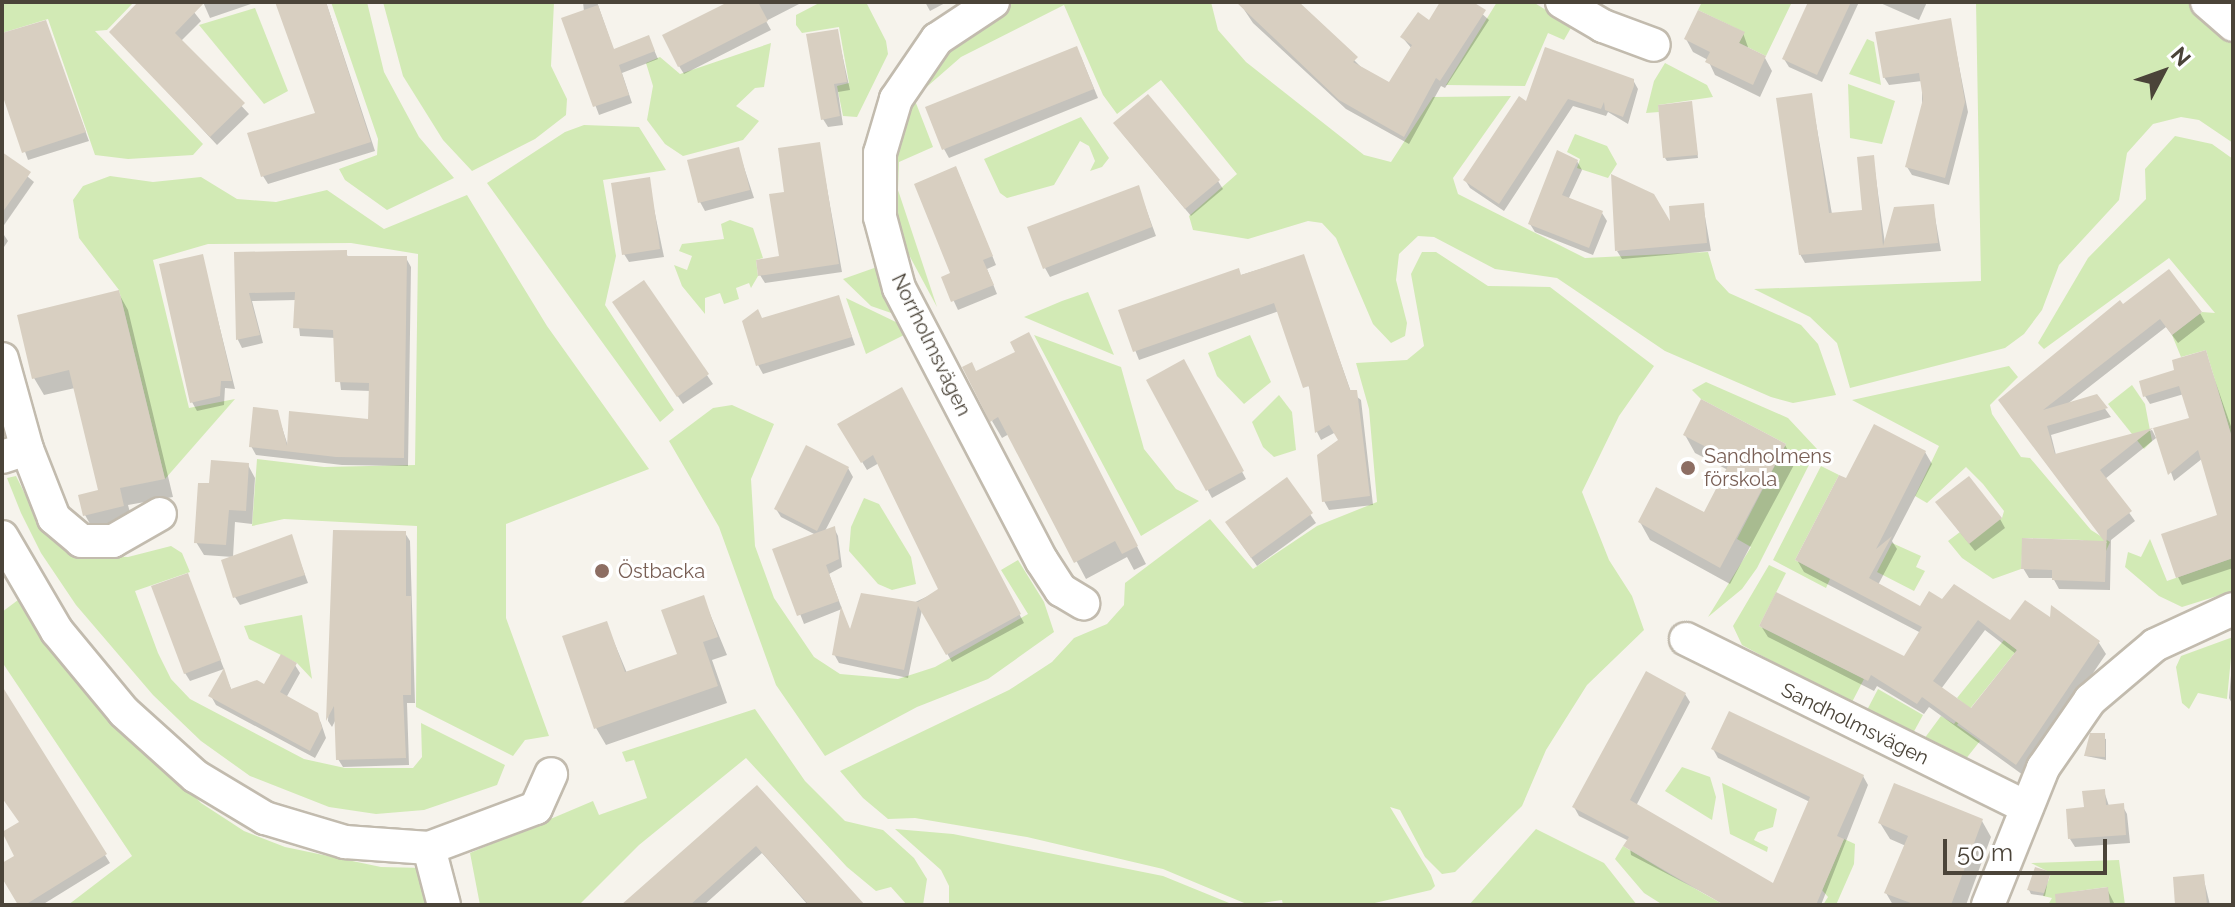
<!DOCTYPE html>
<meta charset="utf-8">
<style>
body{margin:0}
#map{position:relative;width:2235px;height:907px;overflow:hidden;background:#f6f3ec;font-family:Raleway,sans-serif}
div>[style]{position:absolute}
.green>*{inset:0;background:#d2eab5}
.shadow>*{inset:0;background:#0003}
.building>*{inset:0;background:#d8cfc1}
.roads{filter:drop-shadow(2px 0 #c2bbae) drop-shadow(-2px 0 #c2bbae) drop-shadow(0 2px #c2bbae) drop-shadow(0 -2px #c2bbae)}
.minor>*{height:32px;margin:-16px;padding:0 16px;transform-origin:16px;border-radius:16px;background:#fff}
.dots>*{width:22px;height:22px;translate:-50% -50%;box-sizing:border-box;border:4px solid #fff;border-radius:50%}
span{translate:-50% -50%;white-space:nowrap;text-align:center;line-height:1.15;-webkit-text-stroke:6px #fff;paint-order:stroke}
.street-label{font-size:20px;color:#4b4439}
.education-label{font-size:20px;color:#785e54}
.left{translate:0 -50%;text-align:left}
.frame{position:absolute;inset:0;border:4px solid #4b4439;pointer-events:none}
.north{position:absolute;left:2123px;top:32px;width:80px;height:80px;-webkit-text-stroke:6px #fff;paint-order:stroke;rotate:49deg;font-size:22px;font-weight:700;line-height:32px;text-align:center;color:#4b4439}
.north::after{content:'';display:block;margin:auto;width:28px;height:36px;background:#4b4439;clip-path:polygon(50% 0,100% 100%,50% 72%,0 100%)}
.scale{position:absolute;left:1943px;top:839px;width:164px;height:36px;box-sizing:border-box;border:4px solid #4b4439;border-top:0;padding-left:10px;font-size:24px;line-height:28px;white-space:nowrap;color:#4b4439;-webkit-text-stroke:6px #fff;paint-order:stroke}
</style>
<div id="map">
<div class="green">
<div style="clip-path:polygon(2px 2px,134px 2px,107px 30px,95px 31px,203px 144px,193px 155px,128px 159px,95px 155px,48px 19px,2px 33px)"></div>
<div style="clip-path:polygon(331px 2px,367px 2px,384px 72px,419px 137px,454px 178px,387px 210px,345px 180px,339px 169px,377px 155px,378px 139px)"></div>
<div style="clip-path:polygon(383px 2px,554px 2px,551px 66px,567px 99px,566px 115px,535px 139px,472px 171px,443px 140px,403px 76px)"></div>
<div style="clip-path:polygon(821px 2px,866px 2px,886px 41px,888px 54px,857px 117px,843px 116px,837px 86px,849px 83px,839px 27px,802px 33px,796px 25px,796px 15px)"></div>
<div style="clip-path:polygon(1013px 2px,1211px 2px,1218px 30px,1246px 62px,1364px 155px,1391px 162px,1433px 97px,1511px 96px,1453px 178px,1458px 194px,1585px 258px,1708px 252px,1716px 279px,1729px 293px,1801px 325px,1818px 344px,1836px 395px,1793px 403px,1771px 397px,1665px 351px,1557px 278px,1495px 269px,1434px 237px,1418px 236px,1399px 254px,1396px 280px,1407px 323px,1405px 336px,1391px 343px,1373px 324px,1336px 238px,1322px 223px,1308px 221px,1248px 239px,1193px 230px,1189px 216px,1237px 174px,1161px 80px,1117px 114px,1103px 95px,1064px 5px,961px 57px,914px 98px,933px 147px,899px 162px,898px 190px,937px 307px,895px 229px,886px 171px,923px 71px)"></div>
<div style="clip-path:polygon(1497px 2px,1533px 2px,1572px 26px,1564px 40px,1548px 33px,1525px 86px,1446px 85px)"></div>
<div style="clip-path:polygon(1702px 2px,1792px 2px,1766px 56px,1739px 43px,1744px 32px,1698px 10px)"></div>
<div style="clip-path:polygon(1976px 2px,2189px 2px,2233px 42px,2233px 143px,2199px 120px,2181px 117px,2153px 124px,2127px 153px,2119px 200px,2059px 265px,2042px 310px,2024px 334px,2005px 348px,1850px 388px,1837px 343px,1810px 317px,1754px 289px,1981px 281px)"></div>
<div style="clip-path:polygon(255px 8px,288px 91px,264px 104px,199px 25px)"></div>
<div style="clip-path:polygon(1867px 39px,1874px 42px,1881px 85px,1849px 74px)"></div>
<div style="clip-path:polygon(771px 43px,764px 87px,755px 88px,736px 106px,759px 121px,743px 140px,683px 156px,665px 144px,647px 120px,653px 86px,646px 63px,660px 57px,680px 74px)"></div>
<div style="clip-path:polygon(1665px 63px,1707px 85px,1713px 97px,1658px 105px,1659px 112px,1646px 113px,1654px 81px)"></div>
<div style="clip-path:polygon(1848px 84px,1895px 101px,1882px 144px,1850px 138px)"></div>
<div style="clip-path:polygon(1081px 117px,1109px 158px,1102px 167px,1090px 171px,1095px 161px,1089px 146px,1080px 141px,1054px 185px,1007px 198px,1000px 193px,984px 159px)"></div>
<div style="clip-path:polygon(584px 125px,639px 127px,666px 170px,603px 180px,616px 256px,605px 305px,674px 410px,660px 422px,487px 183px,565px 132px)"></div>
<div style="clip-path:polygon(1575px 134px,1607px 146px,1617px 164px,1608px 178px,1577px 168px,1580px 159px,1567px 152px)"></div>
<div style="clip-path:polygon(2175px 136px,2212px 144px,2233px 159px,2233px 441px,2206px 350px,2181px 357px,2172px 335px,2202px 312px,2215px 313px,2169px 258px,2044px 349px,2038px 343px,2088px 258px,2146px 199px,2145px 169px)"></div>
<div style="clip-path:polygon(110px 176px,153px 182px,201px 177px,237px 199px,276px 202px,327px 190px,384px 229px,467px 195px,547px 326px,649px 469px,506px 524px,506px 618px,549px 736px,525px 740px,513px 756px,416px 707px,417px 526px,284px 519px,252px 526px,257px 459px,324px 467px,415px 465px,418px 254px,351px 243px,208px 244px,153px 260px,189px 408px,235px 399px,165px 479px,119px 290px,79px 238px,73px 200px,83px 186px)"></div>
<div style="clip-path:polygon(730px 220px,753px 228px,763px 258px,756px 260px,758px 276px,751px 288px,749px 283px,736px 288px,739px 299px,724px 304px,720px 293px,705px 298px,705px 314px,682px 286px,674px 265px,687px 270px,692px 256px,679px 251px,682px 244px,724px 239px,721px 224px)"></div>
<div style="clip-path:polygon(1422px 252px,1436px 252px,1488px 286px,1550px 287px,1654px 366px,1619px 416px,1582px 492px,1609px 560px,1632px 596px,1644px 630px,1587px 685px,1546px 750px,1522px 806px,1455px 872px,1442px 874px,1425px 857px,1400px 810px,1390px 807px,1431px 875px,1435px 886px,1431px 890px,1366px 905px,1283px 905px,1282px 900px,1249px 905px,1163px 869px,1027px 837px,915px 818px,888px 819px,863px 798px,840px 771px,1009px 690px,1052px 662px,1074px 638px,1107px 624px,1124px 605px,1125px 583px,1210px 519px,1253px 569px,1317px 526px,1377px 502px,1369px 409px,1356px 363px,1407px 360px,1424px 346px,1411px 274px)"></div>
<div style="clip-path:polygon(877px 267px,897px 315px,871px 306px,843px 279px)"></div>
<div style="clip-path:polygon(1088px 292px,1114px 355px,1024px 317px,1062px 301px)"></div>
<div style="clip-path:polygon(846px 298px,900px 324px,906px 334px,866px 354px)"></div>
<div style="clip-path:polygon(1034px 335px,1121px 367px,1144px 449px,1176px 489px,1199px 501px,1141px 536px)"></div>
<div style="clip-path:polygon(1250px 335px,1271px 382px,1244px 404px,1217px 376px,1208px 353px)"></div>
<div style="clip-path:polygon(2009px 366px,2018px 377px,1990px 405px,1992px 414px,2021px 457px,2030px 458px,2091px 530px,2110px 542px,2106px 551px,2082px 540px,2023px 538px,2021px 569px,1993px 579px,1962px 558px,1948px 541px,1960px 532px,2002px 518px,2004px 511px,1983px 484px,1966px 467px,1927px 503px,1915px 496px,1939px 446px,1852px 400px)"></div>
<div style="clip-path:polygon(1706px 382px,1788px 418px,1817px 449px,1757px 568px,1742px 589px,1708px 617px,1751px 547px,1737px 539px,1786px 444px,1701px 399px,1692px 390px)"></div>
<div style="clip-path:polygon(2132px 385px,2145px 404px,2152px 441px,2144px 449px,2108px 404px)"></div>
<div style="clip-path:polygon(1279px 395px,1292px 412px,1296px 450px,1274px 457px,1263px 447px,1252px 422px)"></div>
<div style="clip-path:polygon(732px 405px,774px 424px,751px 479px,755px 546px,774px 598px,814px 657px,840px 674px,898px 679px,935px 667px,1028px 614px,1001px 570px,1018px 560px,1044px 602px,1054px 632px,988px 679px,917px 707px,825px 756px,776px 685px,719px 527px,669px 441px,713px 408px)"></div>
<div style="clip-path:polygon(1821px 466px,1839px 475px,1795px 560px,1830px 579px,1826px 588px,1773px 560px)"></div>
<div style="clip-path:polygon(16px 476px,37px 518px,77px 555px,128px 557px,171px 546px,182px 553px,190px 572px,135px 591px,158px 653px,171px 679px,190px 699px,304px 759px,345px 768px,413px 768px,422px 757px,421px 723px,505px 765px,497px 785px,424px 810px,376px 814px,329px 807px,250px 776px,201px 741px,153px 695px,76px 605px,41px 553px,21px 513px,7px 478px)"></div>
<div style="clip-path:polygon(864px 498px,879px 504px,911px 557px,916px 584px,892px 590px,878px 584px,849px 551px,851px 527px)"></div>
<div style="clip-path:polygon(2150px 539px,2167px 581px,2233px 558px,2233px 591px,2182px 607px,2159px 596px,2125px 567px,2128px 552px,2141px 557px)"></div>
<div style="clip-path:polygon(1892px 543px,1921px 556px,1916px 567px,1925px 571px,1914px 591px,1877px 572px)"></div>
<div style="clip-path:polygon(1769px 565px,1786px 573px,1759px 626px,1864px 679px,1851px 704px,1742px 645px,1733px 626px)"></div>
<div style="clip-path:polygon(18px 600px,80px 678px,201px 803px,244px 831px,285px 847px,381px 867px,424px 868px,436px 905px,68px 905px,132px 856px,2px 662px,2px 612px)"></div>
<div style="clip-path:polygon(302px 615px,312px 679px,297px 663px,249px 639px,244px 626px)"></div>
<div style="clip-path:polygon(2233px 637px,2227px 699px,2198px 693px,2189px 709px,2182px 703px,2176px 667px,2181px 656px)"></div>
<div style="clip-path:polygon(2004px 640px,2017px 650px,1957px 725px,1980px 741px,1965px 760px,1924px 739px,1941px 716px,1954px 724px,1967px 706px,1957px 698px)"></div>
<div style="clip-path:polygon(1878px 689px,1923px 715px,1912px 735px,1866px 712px)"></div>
<div style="clip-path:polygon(755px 709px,805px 781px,845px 821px,883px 830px,914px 858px,927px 879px,923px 905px,907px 905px,891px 887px,876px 891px,847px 867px,746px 758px,639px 845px,579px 905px,480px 905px,470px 853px,593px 801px,599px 815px,647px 798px,634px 760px,626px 762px,622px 752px)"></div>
<div style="clip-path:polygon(1682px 767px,1710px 777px,1716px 797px,1712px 820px,1665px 791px)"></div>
<div style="clip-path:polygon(1722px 783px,1777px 809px,1773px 827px,1758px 832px,1754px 840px,1768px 847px,1767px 852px,1730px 834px)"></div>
<div style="clip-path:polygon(895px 829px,953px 834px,1163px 876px,1234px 905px,949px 905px,949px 886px,941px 870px)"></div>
<div style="clip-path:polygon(1536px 829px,1604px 863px,1637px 905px,1469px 905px)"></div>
<div style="clip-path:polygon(1844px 839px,1855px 844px,1854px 864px,1836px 905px,1823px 905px,1828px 897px,1822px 890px)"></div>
<div style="clip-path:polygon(1623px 846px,1671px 875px,1724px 905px,1663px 905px,1644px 893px,1615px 859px)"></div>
<div style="clip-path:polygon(2119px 860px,2125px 905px,2110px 905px,2107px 887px,2071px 892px,2073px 905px,2048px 905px,2052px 898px,2043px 896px,2051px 873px,2031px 863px)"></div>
</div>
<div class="shadow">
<div style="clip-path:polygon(141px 2px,186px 2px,201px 21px,181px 41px,249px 114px,217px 145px,112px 32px)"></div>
<div style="clip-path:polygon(203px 2px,257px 2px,210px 18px)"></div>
<div style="clip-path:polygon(278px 2px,326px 2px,375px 151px,268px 184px,263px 176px,317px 114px)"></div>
<div style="clip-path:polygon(583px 2px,597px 2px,614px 51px,652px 45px,658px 59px,622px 73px,632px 103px,599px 115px,563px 19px,584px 12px)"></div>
<div style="clip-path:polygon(732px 2px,803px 2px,766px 21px,771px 30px,684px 74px,679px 66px)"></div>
<div style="clip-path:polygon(925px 2px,947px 2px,930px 11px)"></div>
<div style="clip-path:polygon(1239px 2px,1296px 2px,1361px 67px,1390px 85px,1412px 49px,1402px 37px,1430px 22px,1443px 2px,1469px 2px,1489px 20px,1445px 88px,1441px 86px,1409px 144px,1346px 109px,1253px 23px)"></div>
<div style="clip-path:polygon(1811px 2px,1859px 2px,1822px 82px,1789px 67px,1784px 59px)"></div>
<div style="clip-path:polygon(1878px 2px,1927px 2px,1919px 20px)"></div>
<div style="clip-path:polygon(1950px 20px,1968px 112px,1949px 185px,1912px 175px,1907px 167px,1922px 111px,1922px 81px,1889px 85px,1884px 77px)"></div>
<div style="clip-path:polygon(45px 22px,89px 141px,28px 160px,2px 87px,2px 35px)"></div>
<div style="clip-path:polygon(837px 31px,850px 90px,838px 92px,843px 125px,828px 127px,823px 119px)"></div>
<div style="clip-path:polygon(1743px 33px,1749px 50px,1765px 58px,1772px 71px,1760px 97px,1715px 75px,1708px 60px,1693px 52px,1686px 39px)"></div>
<div style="clip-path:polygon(1081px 57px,1098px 98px,949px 158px,944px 149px)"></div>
<div style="clip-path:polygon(1633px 80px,1638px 89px,1628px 124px,1608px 112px,1606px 116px,1573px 106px,1504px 211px,1470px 188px,1465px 180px,1527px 104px)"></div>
<div style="clip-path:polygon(1811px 95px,1832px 214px,1865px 212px,1873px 157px,1885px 244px,1933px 206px,1941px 251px,1805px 263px,1800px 254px)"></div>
<div style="clip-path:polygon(1691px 103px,1698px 158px,1667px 161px,1665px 158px)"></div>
<div style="clip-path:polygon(1121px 132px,1218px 181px,1223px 189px,1191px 216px)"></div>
<div style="clip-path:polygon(819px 144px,842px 272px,765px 283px,760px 275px,781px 257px,786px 193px)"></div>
<div style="clip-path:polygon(738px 149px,754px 198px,705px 211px,700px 202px)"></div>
<div style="clip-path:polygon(2px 155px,34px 182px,2px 228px)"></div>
<div style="clip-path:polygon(1577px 161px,1582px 170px,1568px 200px,1602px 213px,1607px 221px,1593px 255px,1535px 232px,1530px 224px)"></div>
<div style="clip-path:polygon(960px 177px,996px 265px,987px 269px,997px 294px,958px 310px,943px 278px,953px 274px)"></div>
<div style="clip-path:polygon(648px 180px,664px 257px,629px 262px,624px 254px)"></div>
<div style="clip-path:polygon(1138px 187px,1156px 236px,1050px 277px,1045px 268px)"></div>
<div style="clip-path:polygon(1703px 205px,1711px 251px,1622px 259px,1617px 251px,1673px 230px)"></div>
<div style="clip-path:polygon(2px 232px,8px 241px,2px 250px)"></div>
<div style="clip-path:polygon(345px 252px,349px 258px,406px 258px,411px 267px,408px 466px,342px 465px,256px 455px,251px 446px,277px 412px,288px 446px,370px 421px,371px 391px,341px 390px,335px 338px,300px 336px,296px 300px,252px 301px,263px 343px,242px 348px,238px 340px,236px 254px)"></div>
<div style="clip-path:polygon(202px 256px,235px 389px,225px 388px,224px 405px,197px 411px,192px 402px)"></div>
<div style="clip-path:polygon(1303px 256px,1351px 392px,1361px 400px,1373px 505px,1329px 510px,1324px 501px,1341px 440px,1336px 432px,1321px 440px,1317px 432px,1312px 395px,1279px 311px,1139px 360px,1120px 312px)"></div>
<div style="clip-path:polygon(644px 283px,713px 384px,683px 404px,620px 311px)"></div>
<div style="clip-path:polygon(118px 292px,128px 310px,173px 497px,128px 505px,133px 524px,95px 533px,85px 515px,101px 491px,75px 388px,44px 395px,34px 378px)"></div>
<div style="clip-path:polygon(838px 297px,855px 345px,763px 374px,758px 365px)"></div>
<div style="clip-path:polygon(2123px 307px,2200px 313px,2205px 322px,2178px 343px,2166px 327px,2066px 405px,2096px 396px,2111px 417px,2051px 435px,2056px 455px,2152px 430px,2156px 438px,2105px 479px,2135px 521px,2111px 540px,2110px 590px,2059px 589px,2053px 578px,2029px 578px,2023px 568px,2024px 540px,2107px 543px,2006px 410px)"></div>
<div style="clip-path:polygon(1038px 352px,1146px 564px,1134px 570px,1127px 557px,1086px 579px,1009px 434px,1002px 438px,992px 421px)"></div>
<div style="clip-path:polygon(2205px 352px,2233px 432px,2233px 568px,2182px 585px,2178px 577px,2219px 516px,2203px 458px,2174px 481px,2156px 429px,2191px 420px,2184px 394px,2150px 404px,2145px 396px)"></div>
<div style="clip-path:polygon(1183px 362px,1246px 479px,1212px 498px,1148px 381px)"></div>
<div style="clip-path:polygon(902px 389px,1024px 623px,952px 662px,922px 610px,908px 678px,839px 663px,834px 654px,842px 612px,851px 632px,941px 590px,879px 463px,867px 470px,840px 425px)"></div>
<div style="clip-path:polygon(1685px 435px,1785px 445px,1795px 463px,1730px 584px,1650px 540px,1640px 522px,1705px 515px,1728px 470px,1695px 453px)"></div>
<div style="clip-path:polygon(evenodd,1925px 452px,1932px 464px,1892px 541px,1897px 549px,1878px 585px,1921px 609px,1942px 602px,2010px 623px,2052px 621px,2053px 609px,2099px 643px,2106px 654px,2023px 775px,1929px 707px,1924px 714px,1877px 686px,1874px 691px,1768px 637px,1761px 626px,1905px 658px,1921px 633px,1804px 572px,1797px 560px,1847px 481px,1925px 452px,1985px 630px,2016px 654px,1971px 711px,1941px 689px,1985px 630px)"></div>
<div style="clip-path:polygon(248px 465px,255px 478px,252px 524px,235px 522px,233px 557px,204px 555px,196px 542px,211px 485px)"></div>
<div style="clip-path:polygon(848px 468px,853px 477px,825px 531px,834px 528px,838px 536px,842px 567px,829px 574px,842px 609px,804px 624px,775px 550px,816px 535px,781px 517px,776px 509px)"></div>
<div style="clip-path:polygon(1287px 480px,1316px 523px,1257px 566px,1232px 531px)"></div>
<div style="clip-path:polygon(1943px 511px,2000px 519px,2005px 528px,1975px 551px)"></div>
<div style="clip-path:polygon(335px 532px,405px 533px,410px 541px,415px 703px,407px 703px,409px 765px,343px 767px,338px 759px,337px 717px,332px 727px,328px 721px)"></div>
<div style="clip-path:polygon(291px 537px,308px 583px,240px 605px,235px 597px)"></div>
<div style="clip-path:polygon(191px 583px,224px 669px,190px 681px,185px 673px)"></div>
<div style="clip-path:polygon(703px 597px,727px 655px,712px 660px,727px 703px,606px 745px,596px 728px,606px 623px,627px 673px,679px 655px)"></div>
<div style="clip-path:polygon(295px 665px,300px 673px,286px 698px,316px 714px,321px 723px,326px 738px,315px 758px,216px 705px,211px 696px,224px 672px,232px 691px,265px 686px)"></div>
<div style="clip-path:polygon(2231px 675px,2233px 676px,2233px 705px,2229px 698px)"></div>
<div style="clip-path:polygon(2px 690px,110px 863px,42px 905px,20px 905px,2px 875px,2px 865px,29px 878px,21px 823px,2px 794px)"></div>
<div style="clip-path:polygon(1685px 694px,1690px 702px,1636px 806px,1774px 886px,1810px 802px,1718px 758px,1713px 749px,1863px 776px,1868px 785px,1821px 905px,1727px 905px,1631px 855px,1629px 841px,1579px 816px,1574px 807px)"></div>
<div style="clip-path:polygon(2091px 735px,2106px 739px,2106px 760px,2086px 756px)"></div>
<div style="clip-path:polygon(757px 788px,862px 905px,808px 905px,762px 853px,704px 905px,626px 905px)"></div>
<div style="clip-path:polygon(2104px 791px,2109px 806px,2122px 805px,2127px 814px,2130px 843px,2075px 847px,2070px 839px,2086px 809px)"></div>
<div style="clip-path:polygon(1982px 821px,1991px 837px,1966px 905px,1893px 905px,1886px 893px,1906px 846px,1890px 839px,1880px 823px)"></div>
<div style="clip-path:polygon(2049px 874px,2045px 896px,2031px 894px,2029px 890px)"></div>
<div style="clip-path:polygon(2203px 876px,2210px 905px,2177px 905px)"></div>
<div style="clip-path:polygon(2107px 889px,2115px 905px,2075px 905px)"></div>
</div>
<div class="building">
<div style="clip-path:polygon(138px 2px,205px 2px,175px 33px,245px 103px,210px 137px,109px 32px)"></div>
<div style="clip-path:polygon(275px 2px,326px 2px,371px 142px,261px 177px,247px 133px,315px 113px)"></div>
<div style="clip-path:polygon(728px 2px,758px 2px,768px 21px,678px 67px,662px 35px)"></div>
<div style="clip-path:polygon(1236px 2px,1299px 2px,1358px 57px,1353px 62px,1389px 82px,1412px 45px,1400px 37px,1418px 12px,1429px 20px,1440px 2px,1473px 2px,1486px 10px,1440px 81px,1436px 78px,1404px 137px,1339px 100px)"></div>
<div style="clip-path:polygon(1808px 2px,1851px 2px,1817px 75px,1782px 59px)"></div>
<div style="clip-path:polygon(598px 5px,614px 49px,649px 35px,655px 51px,619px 65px,629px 95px,593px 107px,561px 18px)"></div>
<div style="clip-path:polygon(1698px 10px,1745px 32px,1739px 43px,1766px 56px,1753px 85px,1705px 62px,1710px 52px,1684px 39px)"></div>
<div style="clip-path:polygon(1951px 18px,1965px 102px,1945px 178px,1905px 167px,1923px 99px,1919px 73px,1883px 78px,1875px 32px)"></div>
<div style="clip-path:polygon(46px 20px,86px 132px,22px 153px,2px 94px,2px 33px)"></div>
<div style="clip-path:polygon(838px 29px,847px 82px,834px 84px,840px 116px,821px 120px,806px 34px)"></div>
<div style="clip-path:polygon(1077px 46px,1094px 89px,942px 150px,925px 107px)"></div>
<div style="clip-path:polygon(1545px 47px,1634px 79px,1634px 86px,1623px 117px,1605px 110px,1604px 102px,1601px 109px,1568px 99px,1499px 204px,1463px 180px,1519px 96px,1526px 101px)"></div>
<div style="clip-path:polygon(1812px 93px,1829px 213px,1862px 210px,1857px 157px,1874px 155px,1883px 246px,1894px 207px,1934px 204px,1938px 243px,1799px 255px,1776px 98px)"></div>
<div style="clip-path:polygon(1148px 94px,1220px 180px,1185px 209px,1113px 123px)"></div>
<div style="clip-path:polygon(1692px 101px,1698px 155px,1663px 158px,1658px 105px)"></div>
<div style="clip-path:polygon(820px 142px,839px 264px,758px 276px,756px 260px,779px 256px,769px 194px,784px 192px,778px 148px)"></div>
<div style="clip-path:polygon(739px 147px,750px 190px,698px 203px,687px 160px)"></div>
<div style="clip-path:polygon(1557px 150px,1578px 160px,1562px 195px,1603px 211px,1589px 248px,1528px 224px)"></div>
<div style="clip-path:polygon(2px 152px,31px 172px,2px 213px)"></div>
<div style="clip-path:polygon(956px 166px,993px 256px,983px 260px,994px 285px,951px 302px,941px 277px,950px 273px,914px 184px)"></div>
<div style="clip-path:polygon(1611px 174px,1654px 194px,1670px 221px,1669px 206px,1704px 203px,1707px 243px,1615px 251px)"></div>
<div style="clip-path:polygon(650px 177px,660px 249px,622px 255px,611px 183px)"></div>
<div style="clip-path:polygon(1139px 185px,1152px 227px,1043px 269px,1027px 227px)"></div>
<div style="clip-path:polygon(347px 250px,347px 256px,407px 256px,404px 458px,336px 457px,249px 447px,253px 407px,278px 410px,287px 446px,289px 411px,368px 419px,369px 383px,335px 382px,333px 330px,293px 328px,295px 292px,249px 293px,260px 335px,236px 340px,234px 252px)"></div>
<div style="clip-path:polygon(203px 254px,232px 381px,221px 381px,220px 396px,190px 403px,159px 264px)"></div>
<div style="clip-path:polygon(1304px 254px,1350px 390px,1357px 390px,1370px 496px,1322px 502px,1317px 455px,1338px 440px,1329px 425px,1315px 433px,1309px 386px,1303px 388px,1274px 303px,1133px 352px,1118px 310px,1239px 268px,1241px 275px)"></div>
<div style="clip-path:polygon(2169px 269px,2202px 312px,2172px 335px,2160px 319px,2043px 410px,2097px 394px,2108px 408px,2047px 426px,2055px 454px,2153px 428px,2100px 470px,2132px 511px,2107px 530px,2105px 582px,2052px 580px,2052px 570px,2021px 569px,2022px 538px,2104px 541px,1998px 400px,2120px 300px,2123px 304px)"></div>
<div style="clip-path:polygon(644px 280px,709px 374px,677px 397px,612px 302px)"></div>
<div style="clip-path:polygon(119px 290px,165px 479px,120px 488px,124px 506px,83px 516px,78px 495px,98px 490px,69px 370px,32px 379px,17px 315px)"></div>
<div style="clip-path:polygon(839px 295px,852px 337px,756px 366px,742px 321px,758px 309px,762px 318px)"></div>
<div style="clip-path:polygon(1029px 332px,1138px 546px,1122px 554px,1115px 541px,1074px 563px,998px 417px,990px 422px,962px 367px,972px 362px,976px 371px,1015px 352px,1010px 342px)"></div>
<div style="clip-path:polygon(2206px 350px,2233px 441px,2233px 558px,2176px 578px,2161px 534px,2217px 515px,2198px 450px,2168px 475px,2153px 428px,2189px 418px,2179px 386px,2143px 397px,2139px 381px,2174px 370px,2172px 360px)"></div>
<div style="clip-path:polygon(1184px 359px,1244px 471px,1206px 491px,1146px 380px)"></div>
<div style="clip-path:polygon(902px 387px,1021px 614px,946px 655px,918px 606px,904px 670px,832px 655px,841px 606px,850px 629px,861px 593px,918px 602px,938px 589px,873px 455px,861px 463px,837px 424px)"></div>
<div style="clip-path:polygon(1701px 399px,1786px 444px,1720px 568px,1638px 522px,1656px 487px,1704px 512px,1731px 460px,1683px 435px)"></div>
<div style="clip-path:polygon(evenodd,1874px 424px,1926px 451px,1876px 549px,1892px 536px,1869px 578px,1920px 606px,1929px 591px,1942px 599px,1954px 584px,2010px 620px,2025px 600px,2050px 617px,2051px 605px,2100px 641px,2016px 765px,1922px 697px,1917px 704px,1871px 675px,1868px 681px,1759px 626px,1776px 592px,1904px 656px,1922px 627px,1795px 560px,1839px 475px,1846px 478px,1874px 424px,1978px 620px,2017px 650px,1971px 708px,1933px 681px,1978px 620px)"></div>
<div style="clip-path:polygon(806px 445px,849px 467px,817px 531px,774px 509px)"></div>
<div style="clip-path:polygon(211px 460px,249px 463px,246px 511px,229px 510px,226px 545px,194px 543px,198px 483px,209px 483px)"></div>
<div style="clip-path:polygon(1969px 476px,2002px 518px,1969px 544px,1935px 502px)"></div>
<div style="clip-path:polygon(1287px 477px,1313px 513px,1251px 558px,1225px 522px)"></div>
<div style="clip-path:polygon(835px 526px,839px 559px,826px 565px,839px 601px,797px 616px,772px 549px)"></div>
<div style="clip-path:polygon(333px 530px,406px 531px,406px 596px,411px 596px,411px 695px,403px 695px,406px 758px,336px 760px,334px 706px,326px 721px)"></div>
<div style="clip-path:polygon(292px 534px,305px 575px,233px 598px,221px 560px)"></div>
<div style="clip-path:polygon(188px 573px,221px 660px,184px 674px,151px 586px)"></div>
<div style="clip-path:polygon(704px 595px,718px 637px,703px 642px,718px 686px,594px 729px,562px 636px,607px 621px,625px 672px,677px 654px,661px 610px)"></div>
<div style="clip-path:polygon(281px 654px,297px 663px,280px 692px,318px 713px,322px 728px,310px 751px,208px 696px,224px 668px,231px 689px,257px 680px,264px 684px)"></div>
<div style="clip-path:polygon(1646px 671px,1686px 693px,1630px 800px,1773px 883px,1810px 797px,1711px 749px,1729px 711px,1864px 775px,1837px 836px,1844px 839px,1816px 905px,1724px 905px,1623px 846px,1629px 837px,1572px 807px)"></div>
<div style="clip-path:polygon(2px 686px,107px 854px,25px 905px,18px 905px,2px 878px,2px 863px,14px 856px,2px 832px,19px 822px,2px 798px)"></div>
<div style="clip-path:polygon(2090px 733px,2105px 733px,2105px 757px,2084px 756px)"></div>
<div style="clip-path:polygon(1894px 783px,1983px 819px,1951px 905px,1916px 905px,1884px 893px,1908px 836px,1878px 823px)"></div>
<div style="clip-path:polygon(757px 785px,865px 905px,809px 905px,756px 846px,690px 905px,621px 905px)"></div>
<div style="clip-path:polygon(2105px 789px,2106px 805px,2124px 803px,2126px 835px,2068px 839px,2066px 809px,2084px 807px,2082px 791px)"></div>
<div style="clip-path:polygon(2035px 867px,2051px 872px,2044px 893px,2027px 890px)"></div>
<div style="clip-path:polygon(2204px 874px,2207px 905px,2175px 905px,2173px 877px)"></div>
<div style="clip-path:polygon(2108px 887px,2110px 905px,2056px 905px,2055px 894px)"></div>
</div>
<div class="roads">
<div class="minor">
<div style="left:993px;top:2px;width:67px;rotate:146.5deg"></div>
<div style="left:937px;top:39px;width:73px;rotate:124.3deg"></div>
<div style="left:896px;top:99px;width:56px;rotate:106.5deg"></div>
<div style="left:880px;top:153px;width:64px;rotate:90deg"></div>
<div style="left:880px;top:217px;width:73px;rotate:75deg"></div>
<div style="left:899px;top:288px;width:308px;rotate:62.4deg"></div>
<div style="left:1042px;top:561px;width:35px;rotate:57deg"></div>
<div style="left:1061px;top:590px;width:26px;rotate:31deg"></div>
<div style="left:1562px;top:2px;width:48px;rotate:30.3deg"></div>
<div style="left:1603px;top:26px;width:54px;rotate:20.4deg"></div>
<div style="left:2207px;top:2px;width:35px;rotate:41deg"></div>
<div style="left:2px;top:359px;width:93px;rotate:74.5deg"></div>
<div style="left:2px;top:457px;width:26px;rotate:-18deg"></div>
<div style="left:27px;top:449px;width:74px;rotate:68.6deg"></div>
<div style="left:54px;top:518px;width:35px;rotate:40deg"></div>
<div style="left:81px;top:541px;width:32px"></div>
<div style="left:113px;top:541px;width:54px;rotate:-29.9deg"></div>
<div style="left:2px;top:537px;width:109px;rotate:59.7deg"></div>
<div style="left:57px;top:631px;width:105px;rotate:50.4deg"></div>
<div style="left:124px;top:712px;width:96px;rotate:42deg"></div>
<div style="left:195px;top:776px;width:82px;rotate:31deg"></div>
<div style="left:265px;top:818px;width:84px;rotate:16.7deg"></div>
<div style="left:345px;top:842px;width:84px;rotate:4.1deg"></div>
<div style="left:429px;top:848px;width:114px;rotate:-20.5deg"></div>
<div style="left:536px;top:808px;width:37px;rotate:-66deg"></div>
<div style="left:1686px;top:639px;width:379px;rotate:26.3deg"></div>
<div style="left:429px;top:848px;width:59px;rotate:75.3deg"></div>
<div style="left:1988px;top:905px;width:148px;rotate:-68.1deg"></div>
<div style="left:2043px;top:768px;width:83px;rotate:-55.3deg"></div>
<div style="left:2090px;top:700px;width:85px;rotate:-40.2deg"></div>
<div style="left:2155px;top:645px;width:86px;rotate:-24.8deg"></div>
</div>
</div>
<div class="dots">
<div style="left:1688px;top:468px;background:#8d6e63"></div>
<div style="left:602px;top:571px;background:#8d6e63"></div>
</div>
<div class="street-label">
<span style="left:931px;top:345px;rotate:64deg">Norrholmsvägen</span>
<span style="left:1855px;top:724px;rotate:26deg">Sandholmsvägen</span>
</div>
<div class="education-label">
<span class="left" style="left:1704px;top:468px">Sandholmens<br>förskola</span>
<span class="left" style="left:618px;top:571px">Östbacka</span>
</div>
<div class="frame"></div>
<div class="north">N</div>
<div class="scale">50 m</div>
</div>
